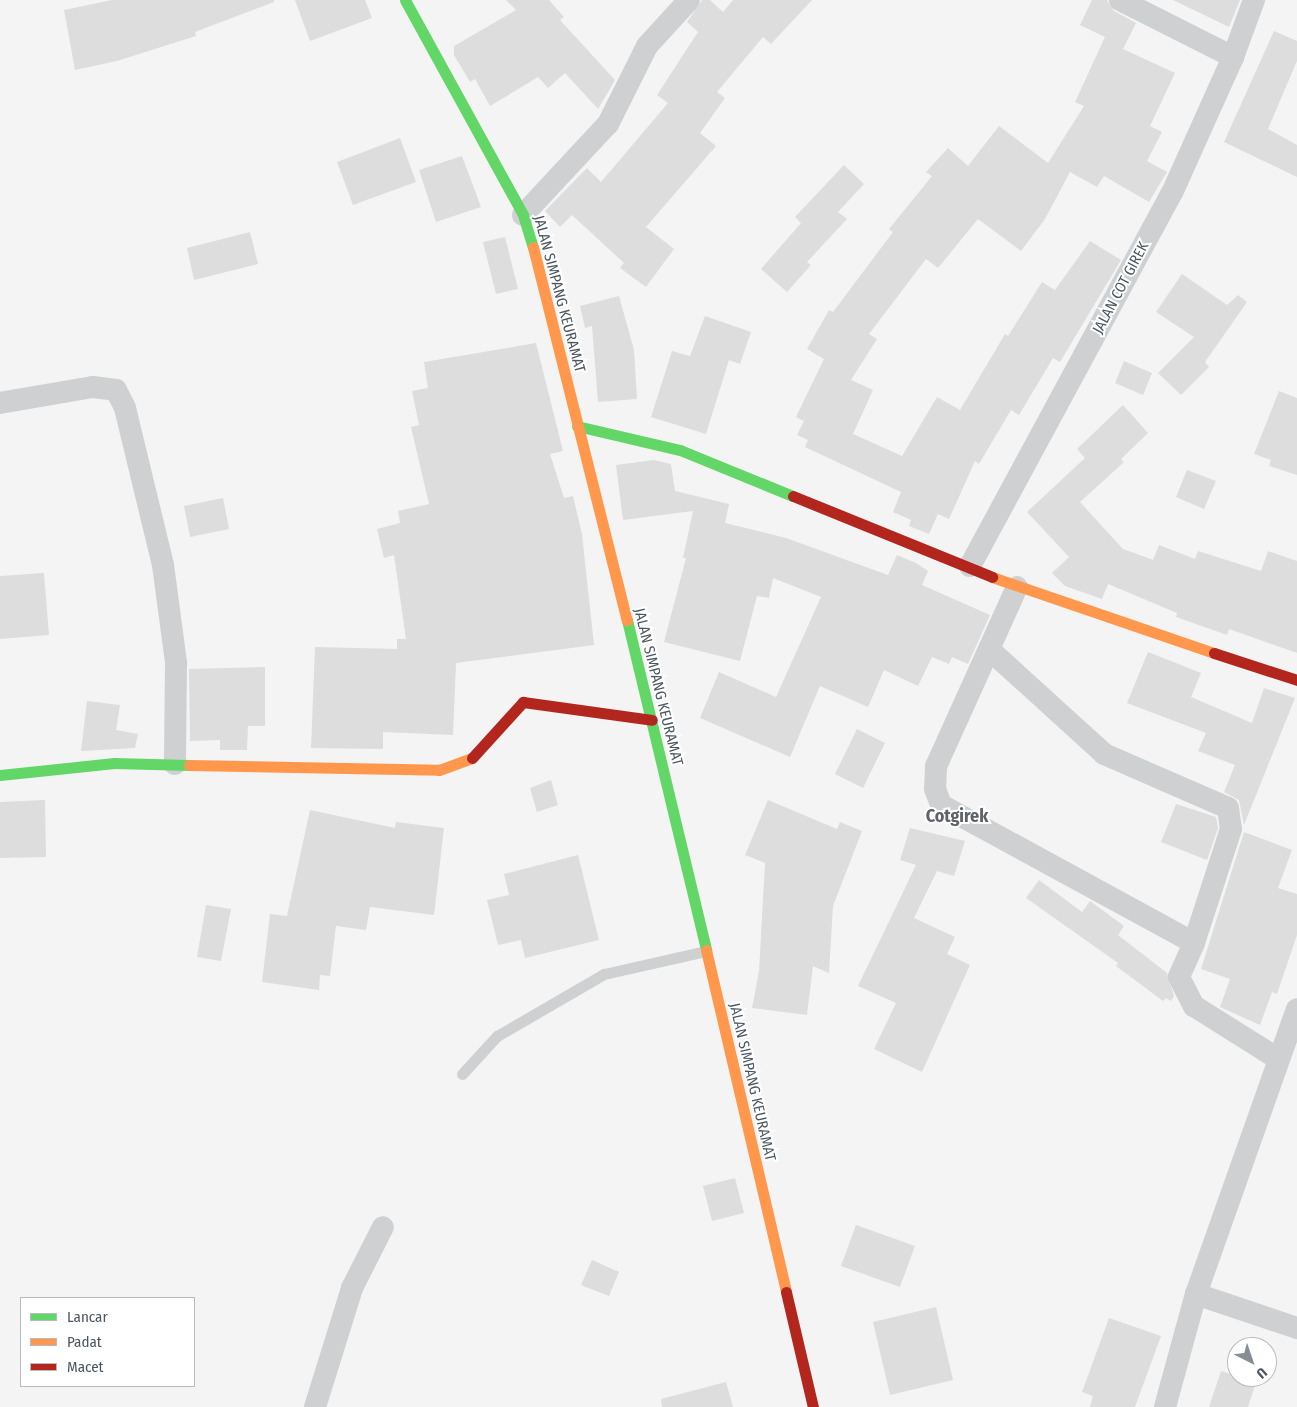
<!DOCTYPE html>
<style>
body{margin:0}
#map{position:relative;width:1297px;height:1407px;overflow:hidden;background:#f4f4f4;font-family:"Fira Sans Condensed",sans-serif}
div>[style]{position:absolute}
.building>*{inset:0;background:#ddddde}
.lane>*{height:11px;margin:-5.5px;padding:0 5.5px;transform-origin:5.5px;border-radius:5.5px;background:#ced0d2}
.street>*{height:22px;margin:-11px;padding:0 11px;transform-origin:11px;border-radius:11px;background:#ced0d2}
.fast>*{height:11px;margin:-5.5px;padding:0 5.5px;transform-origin:5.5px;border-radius:5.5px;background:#63d668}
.slow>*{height:11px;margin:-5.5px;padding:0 5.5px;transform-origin:5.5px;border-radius:5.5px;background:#ff974d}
.jam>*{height:11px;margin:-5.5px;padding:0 5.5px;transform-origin:5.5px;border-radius:5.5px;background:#b3261e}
span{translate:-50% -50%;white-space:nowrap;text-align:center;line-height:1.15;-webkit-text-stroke:4px #fff;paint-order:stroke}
.street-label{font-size:15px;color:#4a5661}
.quarter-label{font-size:18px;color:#5f6368;font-weight:700}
.legend{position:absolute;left:20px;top:1297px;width:175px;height:90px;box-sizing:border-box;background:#fff;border:1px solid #b7bbc0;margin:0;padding:6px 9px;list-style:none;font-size:15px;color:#4a5661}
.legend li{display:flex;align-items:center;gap:10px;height:25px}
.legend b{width:25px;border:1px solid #b7bbc0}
.north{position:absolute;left:1227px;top:1337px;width:50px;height:50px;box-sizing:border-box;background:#fff;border:1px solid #b7bbc0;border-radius:50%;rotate:139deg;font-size:14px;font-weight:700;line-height:20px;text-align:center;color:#4a5661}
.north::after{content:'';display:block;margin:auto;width:18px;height:22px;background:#868d94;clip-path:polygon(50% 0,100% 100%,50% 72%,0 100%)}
</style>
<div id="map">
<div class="building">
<div style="clip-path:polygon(112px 0,274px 0,274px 2px,195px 32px,196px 36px,117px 61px,75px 70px,64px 10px)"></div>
<div style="clip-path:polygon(295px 0,365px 0,372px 18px,310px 41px)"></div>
<div style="clip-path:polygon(506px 0,549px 0,564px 17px,560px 20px,615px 80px,598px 109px,565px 73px,548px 88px,538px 77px,490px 106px,475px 79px,470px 82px,454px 55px,454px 46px,516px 10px)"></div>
<div style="clip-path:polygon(702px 0,710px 0,723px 12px,733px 0,812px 0,771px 44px,763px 37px,717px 92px,725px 98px,700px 133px,716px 146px,646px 227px,674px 249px,646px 287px,620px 268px,624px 263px,572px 215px,560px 227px,545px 211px,587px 168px,601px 182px,668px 103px,657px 95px,698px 32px,687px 22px)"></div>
<div style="clip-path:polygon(1092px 0,1107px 0,1114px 11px,1136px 23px,1123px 49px,1175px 73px,1150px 126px,1162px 132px,1147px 161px,1167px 172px,1149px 202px,1104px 176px,1097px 187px,1070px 172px,1045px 219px,1021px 251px,978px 219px,938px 268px,926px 259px,869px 334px,877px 339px,851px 380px,873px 390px,853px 434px,902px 456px,937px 397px,960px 410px,1005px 334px,1008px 336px,1042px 282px,1055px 290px,1090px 241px,1121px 260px,1060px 362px,1053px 358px,1019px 415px,1011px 410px,979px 464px,975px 461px,949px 519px,938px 514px,929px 534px,909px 526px,911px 520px,893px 512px,901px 492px,805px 447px,808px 440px,797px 435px,804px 421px,796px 417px,824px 359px,807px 349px,829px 310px,833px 312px,893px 232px,889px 229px,932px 176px,926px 172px,948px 148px,968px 166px,999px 126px,1048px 163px,1084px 106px,1075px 102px,1105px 37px,1080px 25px)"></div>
<div style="clip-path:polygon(1173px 0,1240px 0,1229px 27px)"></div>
<div style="clip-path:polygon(1274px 31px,1297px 41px,1297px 61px,1268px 129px,1297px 145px,1297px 177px,1224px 142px)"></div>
<div style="clip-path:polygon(400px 138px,416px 182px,353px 205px,337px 162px)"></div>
<div style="clip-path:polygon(462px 156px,481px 207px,436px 222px,419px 170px)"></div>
<div style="clip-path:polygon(844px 165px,864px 184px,838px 212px,847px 219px,807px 262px,811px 265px,787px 292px,761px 269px,801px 223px,795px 217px)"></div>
<div style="clip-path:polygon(250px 232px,258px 264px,194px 280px,187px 248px)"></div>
<div style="clip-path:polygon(505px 237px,518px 289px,496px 294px,483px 242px)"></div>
<div style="clip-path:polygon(1182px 274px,1227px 305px,1238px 295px,1247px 302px,1205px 362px,1209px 367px,1181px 395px,1158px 373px,1194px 337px,1156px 312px)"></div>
<div style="clip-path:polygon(619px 296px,634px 350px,637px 399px,598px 402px,592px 326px,585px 328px,580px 306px)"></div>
<div style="clip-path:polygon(705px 316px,751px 332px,740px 364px,729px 360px,706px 434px,651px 417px,672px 351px,690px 356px)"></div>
<div style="clip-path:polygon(536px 343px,563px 451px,550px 454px,564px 498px,573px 496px,582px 534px,594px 645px,456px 663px,453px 735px,383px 732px,383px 749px,311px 748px,315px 647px,397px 649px,397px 639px,406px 639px,394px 555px,384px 558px,377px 529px,400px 523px,398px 511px,429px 504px,411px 427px,419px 425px,412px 391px,428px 388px,424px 362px)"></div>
<div style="clip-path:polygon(1124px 361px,1152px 373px,1143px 395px,1115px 383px)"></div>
<div style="clip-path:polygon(1279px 391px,1297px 398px,1297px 475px,1269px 466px,1271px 460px,1254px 454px)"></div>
<div style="clip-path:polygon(1123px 405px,1148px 433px,1121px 459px,1124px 462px,1080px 502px,1123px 549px,1153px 560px,1159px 545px,1195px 559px,1198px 551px,1261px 571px,1268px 551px,1297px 561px,1297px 653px,1229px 629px,1227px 635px,1176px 617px,1177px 613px,1108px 584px,1102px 599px,1065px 586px,1052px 573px,1069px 557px,1027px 512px,1085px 458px,1077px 449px)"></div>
<div style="clip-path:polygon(654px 460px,671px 464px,675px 491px,729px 504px,725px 523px,786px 538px,888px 575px,897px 555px,916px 563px,928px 571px,922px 585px,990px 615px,968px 664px,952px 657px,949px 664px,932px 657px,918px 686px,884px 670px,868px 707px,820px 686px,790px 757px,700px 718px,719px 672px,776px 697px,821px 597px,773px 578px,769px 598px,757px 596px,740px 661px,664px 642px,686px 558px,683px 558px,693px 511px,623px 520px,616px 465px)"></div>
<div style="clip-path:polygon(1187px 470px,1216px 481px,1204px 509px,1176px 497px)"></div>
<div style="clip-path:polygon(223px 498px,229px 529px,190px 537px,184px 506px)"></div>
<div style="clip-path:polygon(44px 573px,49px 635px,0 639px,0 576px)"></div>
<div style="clip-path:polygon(1148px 652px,1201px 673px,1191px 697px,1252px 723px,1264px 688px,1295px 698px,1244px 825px,1239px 800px,1224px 792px,1235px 765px,1198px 751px,1206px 733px,1127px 703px)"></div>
<div style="clip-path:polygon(265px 667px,265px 726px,248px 726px,247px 750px,220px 750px,220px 740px,190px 741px,189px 669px)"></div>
<div style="clip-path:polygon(87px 701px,120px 705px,116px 730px,138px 734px,135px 748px,81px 751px)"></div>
<div style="clip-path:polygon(857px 729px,885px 743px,863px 788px,835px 774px)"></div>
<div style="clip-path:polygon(551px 780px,558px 805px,537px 812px,530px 788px)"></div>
<div style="clip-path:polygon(45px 800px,46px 857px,0 858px,0 802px)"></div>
<div style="clip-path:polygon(768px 800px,837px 829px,840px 822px,862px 831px,833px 906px,829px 973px,813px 966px,807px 1015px,752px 1008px,759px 971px,765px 863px,745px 855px)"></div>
<div style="clip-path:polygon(1176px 804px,1216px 817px,1218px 828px,1207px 860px,1161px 842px)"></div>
<div style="clip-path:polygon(310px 810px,395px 828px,396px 822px,444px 828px,434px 915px,370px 907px,366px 930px,336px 926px,330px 976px,320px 975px,319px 990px,262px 982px,270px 914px,287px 916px)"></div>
<div style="clip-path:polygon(910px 828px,965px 841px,954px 876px,937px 871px,914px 918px,955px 937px,947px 954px,970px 965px,922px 1072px,874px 1049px,896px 1003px,858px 986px,916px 865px,900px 860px)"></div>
<div style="clip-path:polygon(1244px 832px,1292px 850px,1278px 888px,1297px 894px,1297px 935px,1277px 994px,1272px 992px,1260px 1025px,1220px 1007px,1230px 979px,1201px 969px)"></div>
<div style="clip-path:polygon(578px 855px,599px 940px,525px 958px,521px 940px,498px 945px,487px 900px,509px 895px,504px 874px)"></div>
<div style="clip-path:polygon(1039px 880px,1082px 912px,1090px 901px,1124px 926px,1118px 935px,1167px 973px,1174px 996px,1171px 1001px,1166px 998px,1163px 1001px,1116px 966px,1118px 963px,1026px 898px)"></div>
<div style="clip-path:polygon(206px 905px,231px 909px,221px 961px,197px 957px)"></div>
<div style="clip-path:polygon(735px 1178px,744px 1213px,712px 1221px,703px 1186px)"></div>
<div style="clip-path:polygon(856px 1225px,915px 1246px,900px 1287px,841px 1266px)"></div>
<div style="clip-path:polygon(592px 1260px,619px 1272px,609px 1296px,581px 1285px)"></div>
<div style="clip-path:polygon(936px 1307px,953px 1380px,890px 1395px,873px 1322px)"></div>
<div style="clip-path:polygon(1109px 1318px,1161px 1336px,1135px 1407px,1090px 1407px,1093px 1396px,1082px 1392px)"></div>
<div style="clip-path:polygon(1221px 1371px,1256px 1382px,1248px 1407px,1209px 1407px)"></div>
<div style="clip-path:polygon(726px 1382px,733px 1407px,662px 1407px,661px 1399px)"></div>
</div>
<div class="lane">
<div style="left:462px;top:1074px;width:52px;rotate:-47.4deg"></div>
<div style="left:497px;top:1036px;width:124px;rotate:-30.1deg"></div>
<div style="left:604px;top:974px;width:105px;rotate:-12.7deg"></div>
</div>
<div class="street">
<div style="left:1120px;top:0;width:127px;rotate:26.8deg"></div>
<div style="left:523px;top:215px;width:125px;rotate:-47deg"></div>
<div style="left:608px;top:124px;width:87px;rotate:-63.4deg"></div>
<div style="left:647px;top:46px;width:62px;rotate:-47.6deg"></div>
<div style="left:0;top:403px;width:94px;rotate:-9.8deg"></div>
<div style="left:93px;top:387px;width:23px;rotate:7deg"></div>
<div style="left:116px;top:390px;width:20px;rotate:63deg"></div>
<div style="left:125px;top:408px;width:162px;rotate:76.4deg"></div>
<div style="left:163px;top:565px;width:99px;rotate:82.4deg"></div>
<div style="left:176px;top:663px;width:101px;rotate:90.6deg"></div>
<div style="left:970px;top:566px;width:424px;rotate:-61.6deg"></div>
<div style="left:1172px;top:193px;width:149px;rotate:-65.8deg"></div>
<div style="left:1233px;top:57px;width:61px;rotate:-69.8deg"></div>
<div style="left:1017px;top:587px;width:196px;rotate:114.3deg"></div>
<div style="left:936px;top:766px;width:23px;rotate:92deg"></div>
<div style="left:935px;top:789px;width:17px;rotate:69deg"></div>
<div style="left:941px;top:805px;width:288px;rotate:28.6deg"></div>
<div style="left:991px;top:651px;width:153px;rotate:42.3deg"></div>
<div style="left:1104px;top:754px;width:135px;rotate:23.5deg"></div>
<div style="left:1228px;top:808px;width:21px;rotate:82deg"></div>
<div style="left:1231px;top:829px;width:120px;rotate:108deg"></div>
<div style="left:1194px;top:943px;width:37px;rotate:114deg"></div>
<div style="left:1179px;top:977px;width:33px;rotate:63deg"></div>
<div style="left:1194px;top:1006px;width:99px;rotate:32.2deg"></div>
<div style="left:1196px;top:1294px;width:107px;rotate:18.6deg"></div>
<div style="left:315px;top:1407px;width:125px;rotate:-72.7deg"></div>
<div style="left:352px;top:1288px;width:68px;rotate:-63.1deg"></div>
<div style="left:1165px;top:1407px;width:117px;rotate:-74.7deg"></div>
<div style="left:1196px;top:1294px;width:302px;rotate:-70.5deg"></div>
</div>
<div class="fast">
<div style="left:405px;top:0;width:245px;rotate:61.2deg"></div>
<div style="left:523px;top:215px;width:34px;rotate:73deg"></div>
<div style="left:577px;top:426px;width:106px;rotate:13.1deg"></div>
<div style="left:680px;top:450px;width:122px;rotate:22.2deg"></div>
<div style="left:627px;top:620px;width:339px;rotate:76.5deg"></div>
<div style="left:0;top:775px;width:115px;rotate:-6deg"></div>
<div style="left:114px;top:763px;width:75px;rotate:1.5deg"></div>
</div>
<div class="slow">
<div style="left:533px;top:247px;width:385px;rotate:75.9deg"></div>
<div style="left:992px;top:577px;width:235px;rotate:18.9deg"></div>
<div style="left:189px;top:765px;width:250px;rotate:1.1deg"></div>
<div style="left:439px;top:770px;width:35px;rotate:-20deg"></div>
<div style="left:706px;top:950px;width:351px;rotate:76.8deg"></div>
</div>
<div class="jam">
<div style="left:793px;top:496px;width:215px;rotate:22.1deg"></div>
<div style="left:1214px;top:653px;width:87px;rotate:18deg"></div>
<div style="left:472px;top:758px;width:76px;rotate:-47.7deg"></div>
<div style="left:523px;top:702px;width:130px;rotate:7.9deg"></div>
<div style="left:786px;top:1292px;width:118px;rotate:76.8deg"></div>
</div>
<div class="street-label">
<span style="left:1121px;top:288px;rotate:-62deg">JALAN COT GIREK</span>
<span style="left:559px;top:294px;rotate:75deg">JALAN SIMPANG KEURAMAT</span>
<span style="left:658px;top:687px;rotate:76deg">JALAN SIMPANG KEURAMAT</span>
<span style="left:752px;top:1082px;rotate:77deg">JALAN SIMPANG KEURAMAT</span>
</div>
<div class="quarter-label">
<span style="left:957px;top:816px">Cotgirek</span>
</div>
<ul class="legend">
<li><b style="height:6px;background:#63d668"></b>Lancar</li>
<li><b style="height:6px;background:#ff974d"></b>Padat</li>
<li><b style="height:6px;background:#b3261e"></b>Macet</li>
</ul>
<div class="north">U</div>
</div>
